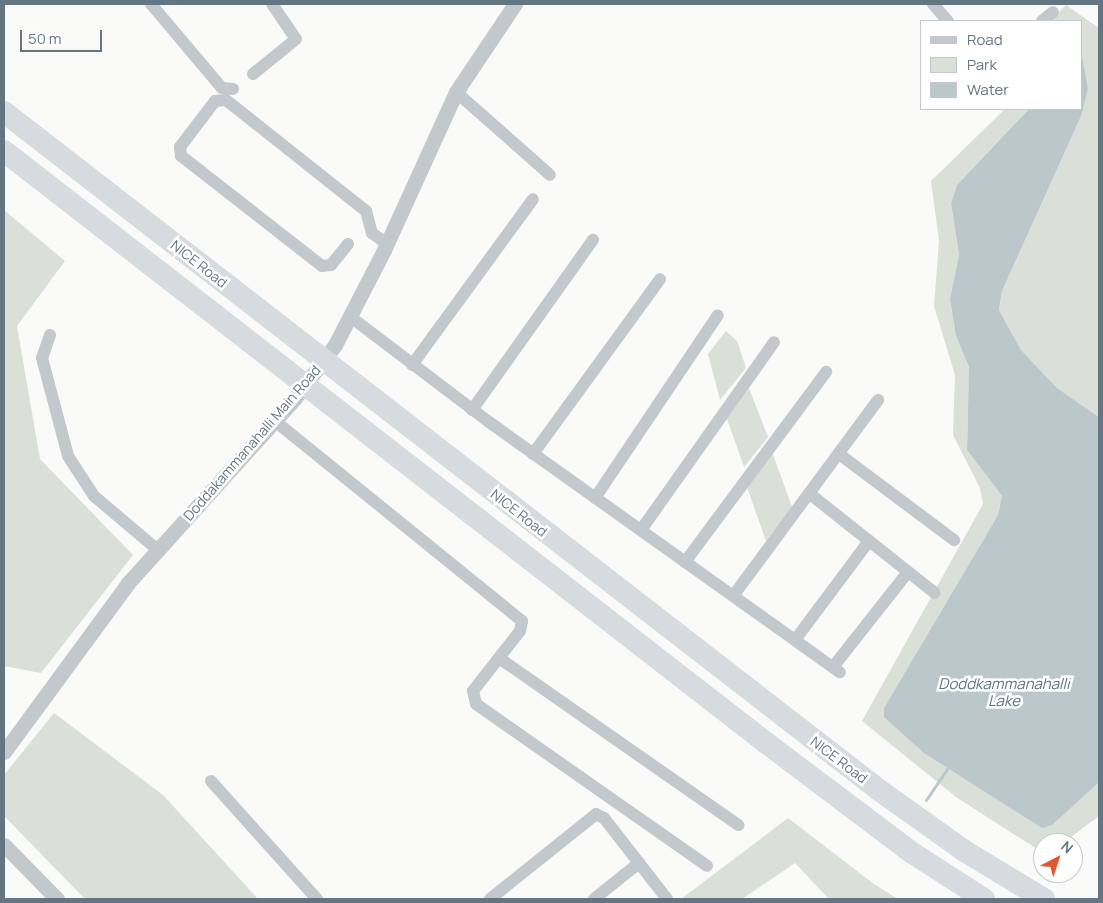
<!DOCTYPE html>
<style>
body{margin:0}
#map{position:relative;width:1103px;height:903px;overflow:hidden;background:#fafaf8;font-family:Manrope,sans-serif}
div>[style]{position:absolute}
.green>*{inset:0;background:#dadfd7}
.water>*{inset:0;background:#bbc7cb}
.stream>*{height:3px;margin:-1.5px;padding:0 1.5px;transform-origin:1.5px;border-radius:1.5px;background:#bbc7cb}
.minor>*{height:12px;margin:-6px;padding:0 6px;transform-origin:6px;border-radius:6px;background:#c3c8cc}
.tertiary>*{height:15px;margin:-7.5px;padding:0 7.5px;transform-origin:7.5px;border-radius:7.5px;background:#c3c8cc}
.motorway>*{height:22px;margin:-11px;padding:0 11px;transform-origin:11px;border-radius:11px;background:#d6dbdf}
span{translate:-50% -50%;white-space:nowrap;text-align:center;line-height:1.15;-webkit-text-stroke:5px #fff;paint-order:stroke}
.street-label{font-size:14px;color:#657683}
.water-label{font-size:15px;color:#60757c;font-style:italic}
.frame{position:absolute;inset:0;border:5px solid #657683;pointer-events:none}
.legend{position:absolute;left:920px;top:20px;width:162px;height:90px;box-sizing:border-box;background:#fff;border:1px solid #c1c8cd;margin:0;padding:6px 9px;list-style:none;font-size:15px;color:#657683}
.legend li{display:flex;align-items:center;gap:10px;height:25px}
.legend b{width:25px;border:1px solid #c1c8cd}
.north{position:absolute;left:1033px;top:833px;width:50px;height:50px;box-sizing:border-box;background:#fff;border:1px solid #c1c8cd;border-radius:50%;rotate:40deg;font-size:14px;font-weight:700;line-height:20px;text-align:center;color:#657683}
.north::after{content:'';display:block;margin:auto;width:18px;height:22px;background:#e4572e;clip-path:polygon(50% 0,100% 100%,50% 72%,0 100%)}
.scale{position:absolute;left:20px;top:30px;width:82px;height:22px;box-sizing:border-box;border:2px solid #657683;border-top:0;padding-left:6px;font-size:15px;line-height:18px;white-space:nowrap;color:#657683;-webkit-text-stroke:4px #fff;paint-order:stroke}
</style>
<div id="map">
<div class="green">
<div style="clip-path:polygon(1066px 5px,1099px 28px,1099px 417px,1057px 388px,1021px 350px,999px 310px,1002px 291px,1082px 114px,1088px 88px,1082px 55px,1082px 21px,1050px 21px)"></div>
<div style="clip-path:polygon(1005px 109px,1029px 109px,957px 185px,951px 203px,959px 255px,950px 299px,956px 336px,969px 367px,967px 450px,1002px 496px,998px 515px,884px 708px,1096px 784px,1099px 782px,1099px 816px,1063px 843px,1043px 843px,1043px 853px,956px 797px,862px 721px,983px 504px,980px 488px,953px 435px,955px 375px,934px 306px,939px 241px,931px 181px)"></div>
<div style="clip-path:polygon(4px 210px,65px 261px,17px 326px,40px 459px,133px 555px,41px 673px,4px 666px)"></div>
<div style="clip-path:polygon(726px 331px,737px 341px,746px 368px,720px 400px,708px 354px)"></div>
<div style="clip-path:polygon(749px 388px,768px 437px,744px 467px,727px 419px)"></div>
<div style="clip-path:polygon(772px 452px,792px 507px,766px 541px,747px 487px)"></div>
<div style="clip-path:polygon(54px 713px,163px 795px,258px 899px,85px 899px,4px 816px,4px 775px)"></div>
<div style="clip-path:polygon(788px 818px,874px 884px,898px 899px,829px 899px,795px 863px,742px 899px,681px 899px)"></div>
</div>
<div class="water">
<div style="clip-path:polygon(1082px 55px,1088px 88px,1082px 114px,1002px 291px,999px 310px,1021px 350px,1057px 388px,1099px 417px,1099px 782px,1052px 825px,1042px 828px,924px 753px,884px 717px,884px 708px,998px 515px,1002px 496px,967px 450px,969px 367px,956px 336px,950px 299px,959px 255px,951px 203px,957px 185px,1029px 109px,1082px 109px)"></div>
</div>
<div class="stream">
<div style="left:926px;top:800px;width:41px;rotate:-55.9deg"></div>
</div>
<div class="minor">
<div style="left:151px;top:4px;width:110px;rotate:49.8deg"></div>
<div style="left:222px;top:88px;width:11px;rotate:5deg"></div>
<div style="left:933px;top:4px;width:23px;rotate:49deg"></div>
<div style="left:1042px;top:21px;width:14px;rotate:-39deg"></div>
<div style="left:253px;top:74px;width:55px;rotate:-39.1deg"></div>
<div style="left:296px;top:39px;width:42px;rotate:-124.4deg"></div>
<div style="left:456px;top:92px;width:125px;rotate:41.4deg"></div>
<div style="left:348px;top:244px;width:27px;rotate:129deg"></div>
<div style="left:331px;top:265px;width:9px;rotate:174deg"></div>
<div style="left:322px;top:266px;width:179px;rotate:-142deg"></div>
<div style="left:181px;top:156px;width:9px;rotate:-96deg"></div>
<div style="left:180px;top:147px;width:58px;rotate:-52.7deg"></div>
<div style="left:215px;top:101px;width:11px;rotate:-5deg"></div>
<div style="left:226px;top:100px;width:179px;rotate:38.4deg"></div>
<div style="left:366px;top:211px;width:23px;rotate:75deg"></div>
<div style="left:372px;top:233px;width:19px;rotate:36deg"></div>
<div style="left:352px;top:318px;width:172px;rotate:37.2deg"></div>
<div style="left:489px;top:422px;width:431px;rotate:35.5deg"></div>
<div style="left:50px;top:335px;width:24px;rotate:109deg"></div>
<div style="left:42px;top:358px;width:101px;rotate:75.1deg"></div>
<div style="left:68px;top:456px;width:48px;rotate:57deg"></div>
<div style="left:94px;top:496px;width:84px;rotate:40.2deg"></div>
<div style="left:412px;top:365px;width:205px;rotate:-53.9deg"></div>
<div style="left:472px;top:410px;width:209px;rotate:-54.6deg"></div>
<div style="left:275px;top:421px;width:318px;rotate:39deg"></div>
<div style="left:522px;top:621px;width:10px;rotate:101deg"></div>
<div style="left:520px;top:631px;width:76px;rotate:128.1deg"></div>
<div style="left:473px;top:691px;width:13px;rotate:77deg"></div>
<div style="left:476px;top:704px;width:282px;rotate:35deg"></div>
<div style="left:533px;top:454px;width:216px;rotate:-54deg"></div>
<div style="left:839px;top:454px;width:144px;rotate:36.8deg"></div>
<div style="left:810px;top:494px;width:159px;rotate:38.4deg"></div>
<div style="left:595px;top:498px;width:220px;rotate:-56.1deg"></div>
<div style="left:641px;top:530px;width:230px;rotate:-54.7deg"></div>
<div style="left:685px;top:562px;width:237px;rotate:-53.4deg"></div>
<div style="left:733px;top:596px;width:244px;rotate:-53.5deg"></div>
<div style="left:795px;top:640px;width:124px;rotate:-53.2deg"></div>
<div style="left:499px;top:658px;width:292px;rotate:34.9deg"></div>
<div style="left:833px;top:667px;width:121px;rotate:-51.7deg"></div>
<div style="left:211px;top:781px;width:159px;rotate:48.1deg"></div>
<div style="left:490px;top:899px;width:136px;rotate:-38.7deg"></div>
<div style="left:596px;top:814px;width:9px;rotate:27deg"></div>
<div style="left:604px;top:818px;width:103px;rotate:52.1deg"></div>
<div style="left:594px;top:899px;width:58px;rotate:-38.7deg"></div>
</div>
<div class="tertiary">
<div style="left:4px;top:752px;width:210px;rotate:-53.7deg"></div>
<div style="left:128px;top:583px;width:249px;rotate:-47.9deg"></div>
<div style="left:295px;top:398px;width:66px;rotate:-53deg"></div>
<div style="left:335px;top:345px;width:107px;rotate:-62.7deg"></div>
<div style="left:384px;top:250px;width:174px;rotate:-65.5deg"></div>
<div style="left:456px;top:92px;width:106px;rotate:-56.2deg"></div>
<div style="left:4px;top:845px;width:76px;rotate:45.5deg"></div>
</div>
<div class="motorway">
<div style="left:4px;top:112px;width:1107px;rotate:37.77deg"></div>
<div style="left:879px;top:790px;width:103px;rotate:35.5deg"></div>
<div style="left:963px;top:850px;width:95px;rotate:31.2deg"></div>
<div style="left:4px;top:151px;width:964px;rotate:37.83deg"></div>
<div style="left:765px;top:742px;width:183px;rotate:37deg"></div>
<div style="left:911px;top:852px;width:87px;rotate:32.8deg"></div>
</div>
<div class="street-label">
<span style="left:199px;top:264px;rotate:38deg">NICE Road</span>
<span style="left:252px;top:443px;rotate:-49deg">Doddakammanahalli Main Road</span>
<span style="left:519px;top:513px;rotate:38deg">NICE Road</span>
<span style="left:839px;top:760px;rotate:37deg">NICE Road</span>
</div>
<div class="water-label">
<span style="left:1004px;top:692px">Doddkammanahalli<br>Lake</span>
</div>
<div class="frame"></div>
<ul class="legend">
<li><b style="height:6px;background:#c3c8cc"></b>Road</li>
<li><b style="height:14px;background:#dadfd7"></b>Park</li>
<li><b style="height:14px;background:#bbc7cb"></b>Water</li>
</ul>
<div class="north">N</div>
<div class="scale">50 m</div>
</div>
